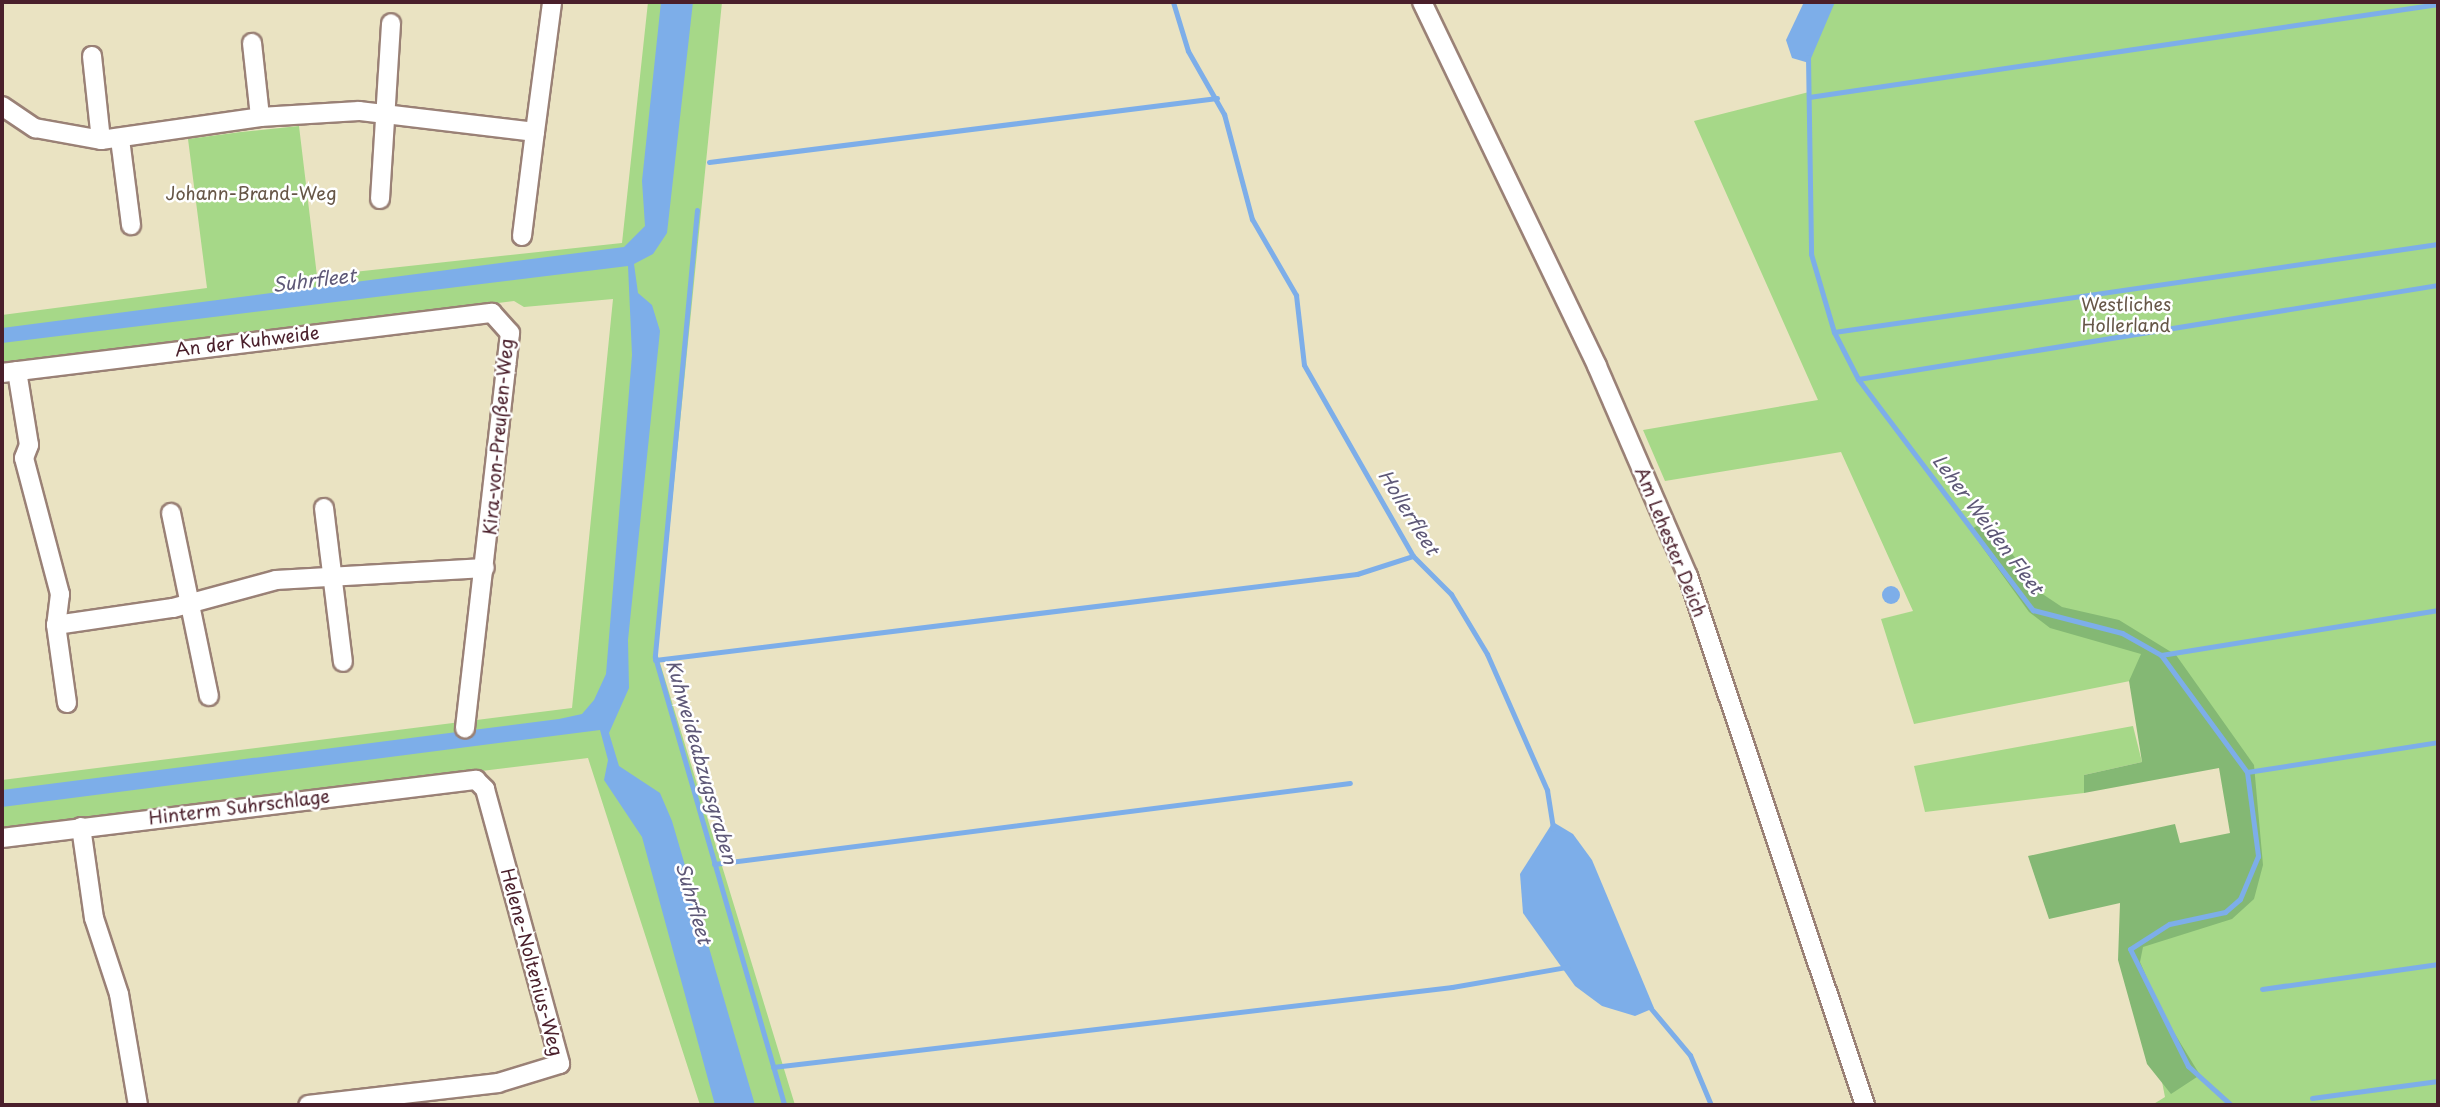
<!DOCTYPE html>
<meta charset="utf-8">
<style>
body{margin:0}
#map{position:relative;width:2440px;height:1107px;overflow:hidden;background:#eae3c2;font-family:"Playpen Sans",sans-serif}
div>[style]{position:absolute}
.green>*{inset:0;background:#a6d888}
.forest>*{inset:0;background:#84b874}
.water>*{inset:0;background:#7daee9}
.round{border-radius:50%}
.stream>*{height:5px;margin:-2.5px;padding:0 2.5px;transform-origin:2.5px;border-radius:2.5px;background:#7daee9}
.roads{filter:drop-shadow(2px 0 #9a8176) drop-shadow(-2px 0 #9a8176) drop-shadow(0 2px #9a8176) drop-shadow(0 -2px #9a8176)}
.minor>*{height:18px;margin:-9px;padding:0 9px;transform-origin:9px;border-radius:9px;background:#fff}
span{translate:-50% -50%;white-space:nowrap;text-align:center;line-height:1.15;-webkit-text-stroke:5px #fff;paint-order:stroke}
.park-label{font-size:18px;color:#665647}
.street-label{font-size:18px;color:#4a1f2b}
.water-label{font-size:19px;color:#5e5877;font-style:italic}
.frame{position:absolute;inset:0;border:4px solid #4a1f2b;pointer-events:none}
</style>
<div id="map">
<div class="green">
<div style="clip-path:polygon(648px 2px,722px 2px,657px 653px,795px 1105px,700px 1105px,588px 758px,2px 830px,2px 780px,572px 708px,613px 299px,524px 307px,514px 301px,2px 365px,2px 315px,207px 288px,188px 139px,241px 132px,299px 126px,317px 276px,622px 243px)"></div>
<div style="clip-path:polygon(1820px 2px,2438px 2px,2438px 1105px,2152px 1105px,2165px 1097px,2126px 899px,2245px 870px,2225px 765px,2130px 681px,1914px 724px,1881px 619px,1913px 611px,1841px 452px,1665px 481px,1643px 430px,1818px 400px,1694px 121px,1809px 92px,1809px 46px)"></div>
<div style="clip-path:polygon(2133px 726px,2142px 762px,2084px 775px,2084px 793px,1925px 812px,1914px 766px)"></div>
</div>
<div class="forest">
<div style="clip-path:polygon(1987px 520px,2041px 593px,2062px 607px,2119px 620px,2176px 655px,2254px 765px,2263px 865px,2254px 899px,2232px 919px,2143px 947px,2140px 962px,2162px 1013px,2200px 1075px,2171px 1094px,2147px 1064px,2118px 960px,2120px 903px,2049px 919px,2028px 856px,2175px 824px,2180px 843px,2230px 833px,2219px 768px,2084px 793px,2084px 775px,2142px 762px,2129px 681px,2141px 654px,2050px 628px,2029px 612px,1970px 530px)"></div>
</div>
<div class="water">
<div style="clip-path:polygon(661px 2px,693px 2px,667px 233px,653px 254px,634px 264px,638px 293px,652px 305px,660px 331px,628px 640px,629px 688px,609px 733px,619px 766px,660px 793px,672px 821px,755px 1105px,715px 1105px,642px 837px,604px 780px,608px 760px,600px 730px,2px 807px,2px 790px,559px 719px,582px 714px,594px 700px,606px 674px,632px 355px,628px 266px,2px 343px,2px 328px,624px 247px,645px 226px,642px 181px)"></div>
<div style="clip-path:polygon(1804px 2px,1835px 2px,1809px 63px,1792px 58px,1786px 40px)"></div>
<div class="round" style="left:1882px;top:586px;width:18px;height:18px"></div>
<div style="clip-path:polygon(1553px 822px,1573px 834px,1592px 860px,1654px 1008px,1635px 1016px,1602px 1006px,1575px 986px,1523px 913px,1520px 874px)"></div>
</div>
<div class="stream">
<div style="left:1173px;top:2px;width:51px;rotate:73deg"></div>
<div style="left:1188px;top:51px;width:73px;rotate:60.3deg"></div>
<div style="left:1224px;top:114px;width:109px;rotate:75.1deg"></div>
<div style="left:1252px;top:219px;width:88px;rotate:59.9deg"></div>
<div style="left:1296px;top:295px;width:70px;rotate:83.5deg"></div>
<div style="left:1304px;top:365px;width:220px;rotate:60.3deg"></div>
<div style="left:1413px;top:556px;width:54px;rotate:45deg"></div>
<div style="left:1451px;top:594px;width:70px;rotate:59deg"></div>
<div style="left:1487px;top:654px;width:149px;rotate:66.2deg"></div>
<div style="left:1547px;top:790px;width:39px;rotate:81deg"></div>
<div style="left:1808px;top:57px;width:197px;rotate:89.1deg"></div>
<div style="left:1811px;top:254px;width:81px;rotate:73.6deg"></div>
<div style="left:1834px;top:332px;width:53px;rotate:62.9deg"></div>
<div style="left:1858px;top:379px;width:290px;rotate:52.9deg"></div>
<div style="left:2033px;top:610px;width:92px;rotate:14.5deg"></div>
<div style="left:2122px;top:633px;width:45px;rotate:29.4deg"></div>
<div style="left:2161px;top:655px;width:145px;rotate:53.7deg"></div>
<div style="left:2247px;top:772px;width:85px;rotate:82.5deg"></div>
<div style="left:2258px;top:856px;width:47px;rotate:112.7deg"></div>
<div style="left:2240px;top:899px;width:20px;rotate:139deg"></div>
<div style="left:2225px;top:912px;width:57px;rotate:167.9deg"></div>
<div style="left:2169px;top:924px;width:46px;rotate:147.3deg"></div>
<div style="left:2130px;top:949px;width:131px;rotate:63.6deg"></div>
<div style="left:2188px;top:1066px;width:58px;rotate:42.2deg"></div>
<div style="left:1809px;top:97px;width:636px;rotate:-8.41deg"></div>
<div style="left:709px;top:162px;width:512px;rotate:-7.18deg"></div>
<div style="left:697px;top:210px;width:449px;rotate:95.4deg"></div>
<div style="left:655px;top:657px;width:466px;rotate:73.9deg"></div>
<div style="left:1834px;top:332px;width:610px;rotate:-8.29deg"></div>
<div style="left:1858px;top:379px;width:588px;rotate:-9.21deg"></div>
<div style="left:2161px;top:655px;width:281px;rotate:-9.2deg"></div>
<div style="left:655px;top:660px;width:707px;rotate:-6.98deg"></div>
<div style="left:1357px;top:574px;width:59px;rotate:-17.8deg"></div>
<div style="left:2247px;top:772px;width:193px;rotate:-8.9deg"></div>
<div style="left:714px;top:864px;width:641px;rotate:-7.26deg"></div>
<div style="left:2262px;top:989px;width:178px;rotate:-8.1deg"></div>
<div style="left:1648px;top:1005px;width:65px;rotate:50deg"></div>
<div style="left:1690px;top:1055px;width:54px;rotate:67.2deg"></div>
<div style="left:773px;top:1067px;width:684px;rotate:-6.72deg"></div>
<div style="left:1452px;top:987px;width:117px;rotate:-9.9deg"></div>
<div style="left:2312px;top:1098px;width:127px;rotate:-7.7deg"></div>
</div>
<div class="roads">
<div class="minor">
<div style="left:1422px;top:2px;width:404px;rotate:64.3deg"></div>
<div style="left:1597px;top:366px;width:229px;rotate:66.6deg"></div>
<div style="left:1688px;top:576px;width:558px;rotate:71.5deg"></div>
<div style="left:252px;top:43px;width:74px;rotate:83.8deg"></div>
<div style="left:92px;top:56px;width:84px;rotate:83.9deg"></div>
<div style="left:2px;top:106px;width:40px;rotate:34deg"></div>
<div style="left:35px;top:128px;width:67px;rotate:10.3deg"></div>
<div style="left:101px;top:140px;width:161px;rotate:-8.2deg"></div>
<div style="left:260px;top:117px;width:99px;rotate:-3.5deg"></div>
<div style="left:359px;top:111px;width:177px;rotate:6.8deg"></div>
<div style="left:535px;top:132px;width:131px;rotate:-82.5deg"></div>
<div style="left:120px;top:139px;width:87px;rotate:82.7deg"></div>
<div style="left:380px;top:199px;width:176px;rotate:-86.4deg"></div>
<div style="left:522px;top:236px;width:105px;rotate:-82.9deg"></div>
<div style="left:17px;top:371px;width:75px;rotate:80.8deg"></div>
<div style="left:29px;top:445px;width:14px;rotate:111deg"></div>
<div style="left:24px;top:458px;width:141px;rotate:75.2deg"></div>
<div style="left:60px;top:594px;width:31px;rotate:97deg"></div>
<div style="left:2px;top:373px;width:494px;rotate:-7deg"></div>
<div style="left:492px;top:313px;width:27px;rotate:48deg"></div>
<div style="left:510px;top:333px;width:398px;rotate:96.5deg"></div>
<div style="left:324px;top:508px;width:155px;rotate:83deg"></div>
<div style="left:171px;top:513px;width:187px;rotate:78.3deg"></div>
<div style="left:67px;top:703px;width:79px;rotate:-98deg"></div>
<div style="left:56px;top:625px;width:118px;rotate:-8.3deg"></div>
<div style="left:173px;top:608px;width:107px;rotate:-15.2deg"></div>
<div style="left:276px;top:580px;width:209px;rotate:-3.3deg"></div>
<div style="left:81px;top:827px;width:92px;rotate:81.9deg"></div>
<div style="left:94px;top:918px;width:80px;rotate:71.8deg"></div>
<div style="left:119px;top:994px;width:113px;rotate:80.3deg"></div>
<div style="left:2px;top:838px;width:478px;rotate:-7deg"></div>
<div style="left:476px;top:780px;width:13px;rotate:45deg"></div>
<div style="left:485px;top:789px;width:285px;rotate:74.7deg"></div>
<div style="left:560px;top:1064px;width:65px;rotate:163deg"></div>
<div style="left:498px;top:1083px;width:191px;rotate:173.4deg"></div>
</div>
</div>
<div class="park-label">
<span style="left:251px;top:193px">Johann-Brand-Weg</span>
<span style="left:2126px;top:315px">Westliches<br>Hollerland</span>
</div>
<div class="street-label">
<span style="left:247px;top:341px;rotate:-7deg">An der Kuhweide</span>
<span style="left:498px;top:437px;rotate:-85deg">Kira-von-Preußen-Weg</span>
<span style="left:1671px;top:542px;rotate:68deg">Am Lehester Deich</span>
<span style="left:239px;top:807px;rotate:-7deg">Hinterm Suhrschlage</span>
<span style="left:532px;top:962px;rotate:75deg">Helene-Noltenius-Weg</span>
</div>
<div class="water-label">
<span style="left:314px;top:280px;rotate:-7deg">Suhrfleet</span>
<span style="left:1409px;top:512px;rotate:58deg">Hollerfleet</span>
<span style="left:1988px;top:524px;rotate:53deg">Leher Weiden Fleet</span>
<span style="left:702px;top:762px;rotate:74deg">Kuhweideabzugsgraben</span>
<span style="left:694px;top:903px;rotate:74deg">Suhrfleet</span>
</div>
<div class="frame"></div>
</div>
